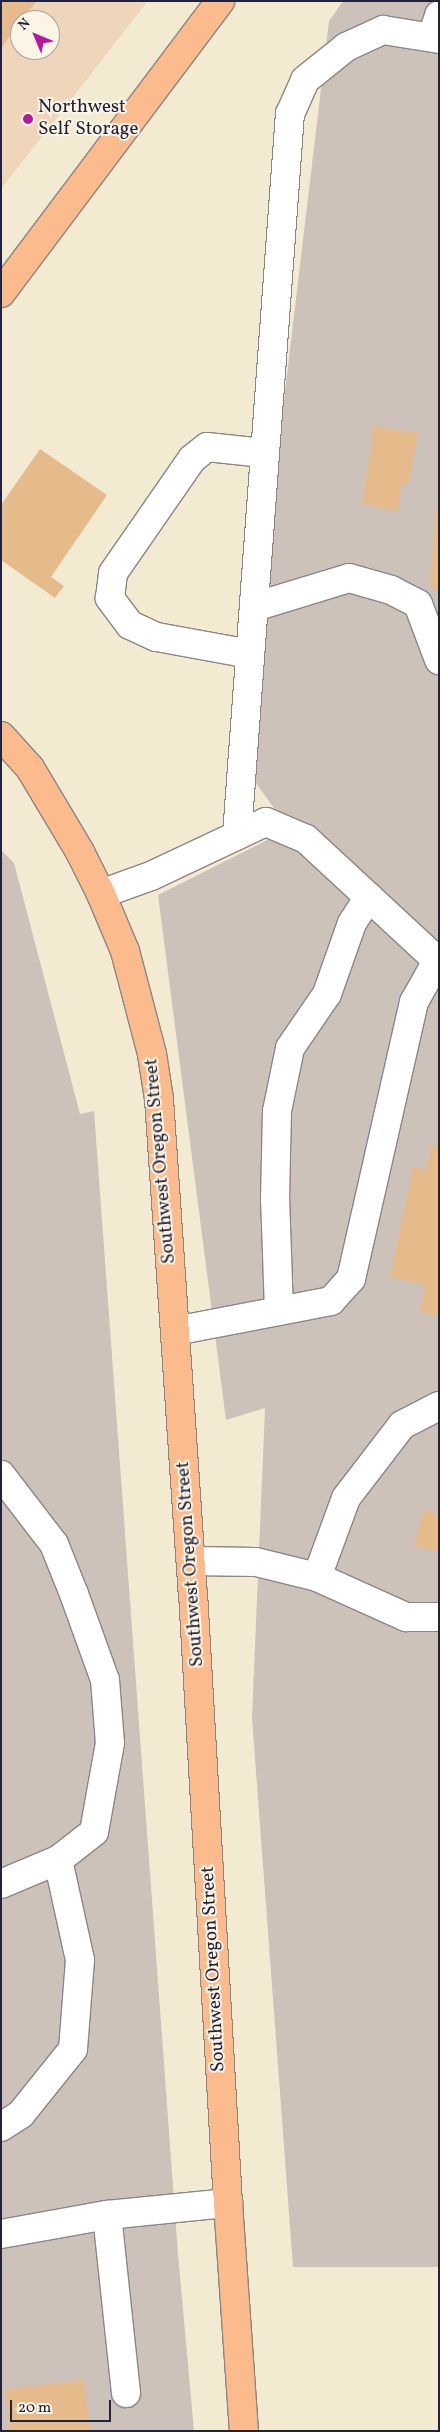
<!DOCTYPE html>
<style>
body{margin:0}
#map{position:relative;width:440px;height:2432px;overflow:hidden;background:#f3ebd1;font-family:Vollkorn,serif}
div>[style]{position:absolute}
.built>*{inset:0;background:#efd6bb}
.industrial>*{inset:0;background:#cdc2b9}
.building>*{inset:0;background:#e6bb8b}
.roads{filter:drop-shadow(1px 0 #8a8686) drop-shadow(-1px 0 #8a8686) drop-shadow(0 1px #8a8686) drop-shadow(0 -1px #8a8686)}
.minor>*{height:28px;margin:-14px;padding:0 14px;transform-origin:14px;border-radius:14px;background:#fff}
.major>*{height:28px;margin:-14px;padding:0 14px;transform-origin:14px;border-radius:14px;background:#fbbb8c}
.highway>*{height:28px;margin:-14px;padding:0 14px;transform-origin:14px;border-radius:14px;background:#fbbb8c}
.dots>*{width:14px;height:14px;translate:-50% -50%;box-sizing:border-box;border:2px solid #fcf5e5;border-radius:50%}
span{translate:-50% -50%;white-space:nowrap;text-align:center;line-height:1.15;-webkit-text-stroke:4px #fcf5e5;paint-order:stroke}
.poi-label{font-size:19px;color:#22223b}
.left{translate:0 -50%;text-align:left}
.street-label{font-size:19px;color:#22223b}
.frame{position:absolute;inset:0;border:2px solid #22223b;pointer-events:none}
.north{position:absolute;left:10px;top:10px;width:50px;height:50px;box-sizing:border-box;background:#fcf5e5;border:1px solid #a5a1a1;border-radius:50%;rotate:315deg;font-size:14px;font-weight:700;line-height:20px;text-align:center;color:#22223b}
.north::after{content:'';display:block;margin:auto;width:18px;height:22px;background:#b5179e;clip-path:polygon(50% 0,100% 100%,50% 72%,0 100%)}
.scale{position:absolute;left:10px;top:2400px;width:101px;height:22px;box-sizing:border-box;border:2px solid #22223b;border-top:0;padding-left:6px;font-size:15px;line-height:18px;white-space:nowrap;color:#22223b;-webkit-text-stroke:4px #fcf5e5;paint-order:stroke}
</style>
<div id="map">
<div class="built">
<div style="clip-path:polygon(evenodd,1px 1px,148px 1px,1px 189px,1px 1px,20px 20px,50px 20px,50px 50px,20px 50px,20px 20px)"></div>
</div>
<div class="industrial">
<div style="clip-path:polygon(343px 1px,439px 1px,439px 2267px,293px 2267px,252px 1718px,265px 1408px,226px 1420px,158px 895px,289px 829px,241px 762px,329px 21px)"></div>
<div style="clip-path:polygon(1px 850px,14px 863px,80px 1114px,94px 1111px,178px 2254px,194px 2431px,1px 2431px)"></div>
</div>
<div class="building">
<div style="clip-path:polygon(1px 1px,37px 1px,20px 20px,1px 49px)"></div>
<div style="clip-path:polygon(372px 426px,418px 433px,409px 484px,402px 483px,398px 511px,362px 504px,373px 438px,371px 438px)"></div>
<div style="clip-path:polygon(40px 449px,107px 495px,51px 577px,64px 586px,55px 598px,1px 560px,1px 505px)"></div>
<div style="clip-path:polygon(436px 509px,439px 509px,439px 589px,430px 589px)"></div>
<div style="clip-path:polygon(432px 1145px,439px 1146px,439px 1316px,420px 1312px,425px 1285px,390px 1277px,413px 1167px,426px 1170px)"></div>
<div style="clip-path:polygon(424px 1510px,439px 1514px,439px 1552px,414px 1546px)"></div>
<div style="clip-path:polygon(84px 2380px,90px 2431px,10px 2431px,5px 2390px)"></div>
</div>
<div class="roads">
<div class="minor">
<div style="left:432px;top:37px;width:23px;rotate:-72deg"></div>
<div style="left:254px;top:607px;width:99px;rotate:-17deg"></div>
<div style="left:349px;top:578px;width:44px;rotate:15.9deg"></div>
<div style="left:391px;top:590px;width:30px;rotate:27deg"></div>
<div style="left:418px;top:604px;width:60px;rotate:69.4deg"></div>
<div style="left:250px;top:654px;width:96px;rotate:-169.7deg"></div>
<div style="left:156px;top:637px;width:29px;rotate:-155deg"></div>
<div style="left:130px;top:625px;width:34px;rotate:-127deg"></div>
<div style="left:110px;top:598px;width:25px;rotate:-83deg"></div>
<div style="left:113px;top:573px;width:139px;rotate:-55.3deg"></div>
<div style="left:192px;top:459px;width:19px;rotate:-39deg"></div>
<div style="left:207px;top:447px;width:57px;rotate:6deg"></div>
<div style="left:237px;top:835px;width:723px;rotate:-85.8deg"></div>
<div style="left:290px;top:114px;width:37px;rotate:-66deg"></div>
<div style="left:305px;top:80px;width:53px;rotate:-38.8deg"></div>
<div style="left:346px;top:47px;width:41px;rotate:-24.7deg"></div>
<div style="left:383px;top:30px;width:57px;rotate:9.1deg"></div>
<div style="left:101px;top:894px;width:53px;rotate:-19.8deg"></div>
<div style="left:151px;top:876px;width:127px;rotate:-25.2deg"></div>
<div style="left:266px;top:822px;width:43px;rotate:23deg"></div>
<div style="left:306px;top:839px;width:181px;rotate:42.8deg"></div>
<div style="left:279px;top:1311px;width:112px;rotate:-92deg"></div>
<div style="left:275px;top:1199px;width:88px;rotate:-88.7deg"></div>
<div style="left:277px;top:1111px;width:64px;rotate:-78.3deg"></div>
<div style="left:290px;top:1048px;width:65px;rotate:-55.6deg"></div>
<div style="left:327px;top:994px;width:75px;rotate:-70.6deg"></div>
<div style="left:352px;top:923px;width:31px;rotate:-57deg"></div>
<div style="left:175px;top:1331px;width:159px;rotate:-10.9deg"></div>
<div style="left:331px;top:1301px;width:30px;rotate:-48deg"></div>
<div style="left:351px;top:1279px;width:284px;rotate:-77.2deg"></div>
<div style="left:414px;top:1002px;width:47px;rotate:-60.7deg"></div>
<div style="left:1px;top:1475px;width:87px;rotate:52.5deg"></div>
<div style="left:54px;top:1544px;width:54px;rotate:68.2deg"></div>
<div style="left:74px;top:1594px;width:91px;rotate:70.2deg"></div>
<div style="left:105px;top:1680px;width:63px;rotate:85.5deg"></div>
<div style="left:110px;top:1743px;width:90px;rotate:100.2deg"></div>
<div style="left:94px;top:1832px;width:46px;rotate:142.1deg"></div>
<div style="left:58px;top:1860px;width:62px;rotate:157.2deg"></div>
<div style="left:191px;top:1561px;width:65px;rotate:0.9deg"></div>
<div style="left:256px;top:1562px;width:63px;rotate:13.8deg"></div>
<div style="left:317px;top:1577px;width:98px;rotate:24.2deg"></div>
<div style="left:406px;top:1617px;width:33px"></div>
<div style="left:317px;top:1577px;width:84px;rotate:-69.8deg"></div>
<div style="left:346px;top:1498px;width:92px;rotate:-52.5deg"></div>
<div style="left:402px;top:1425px;width:42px;rotate:-27.2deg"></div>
<div style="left:1px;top:2127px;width:24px;rotate:-33deg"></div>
<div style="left:21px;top:2114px;width:83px;rotate:-51.3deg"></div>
<div style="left:73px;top:2049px;width:89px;rotate:-85.5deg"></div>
<div style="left:80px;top:1960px;width:102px;rotate:-102.4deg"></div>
<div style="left:107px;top:2215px;width:179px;rotate:83.9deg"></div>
<div style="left:1px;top:2234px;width:108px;rotate:-10.2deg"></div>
<div style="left:107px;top:2215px;width:122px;rotate:-5.7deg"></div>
</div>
<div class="major">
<div style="left:1px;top:736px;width:43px;rotate:47.8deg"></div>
<div style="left:30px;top:768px;width:98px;rotate:59.2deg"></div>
<div style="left:80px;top:852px;width:47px;rotate:63.4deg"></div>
<div style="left:101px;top:894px;width:62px;rotate:67.2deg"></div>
<div style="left:125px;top:951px;width:106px;rotate:75.3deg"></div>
<div style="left:152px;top:1054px;width:46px;rotate:81.2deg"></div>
<div style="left:159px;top:1099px;width:495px;rotate:86.1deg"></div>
<div style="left:193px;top:1593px;width:611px;rotate:86.72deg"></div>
<div style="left:228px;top:2203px;width:229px;rotate:86deg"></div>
</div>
<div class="highway">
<div style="left:1px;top:293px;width:365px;rotate:-53.1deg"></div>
</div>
</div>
<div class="dots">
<div style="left:28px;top:119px;background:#b5179e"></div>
</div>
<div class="poi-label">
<span class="left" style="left:38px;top:119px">Northwest<br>Self Storage</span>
</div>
<div class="street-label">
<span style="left:161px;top:1161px;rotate:-95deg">Southwest Oregon Street</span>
<span style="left:191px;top:1564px;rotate:-94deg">Southwest Oregon Street</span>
<span style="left:214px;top:1969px;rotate:-93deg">Southwest Oregon Street</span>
</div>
<div class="frame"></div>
<div class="north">N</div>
<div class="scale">20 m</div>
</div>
